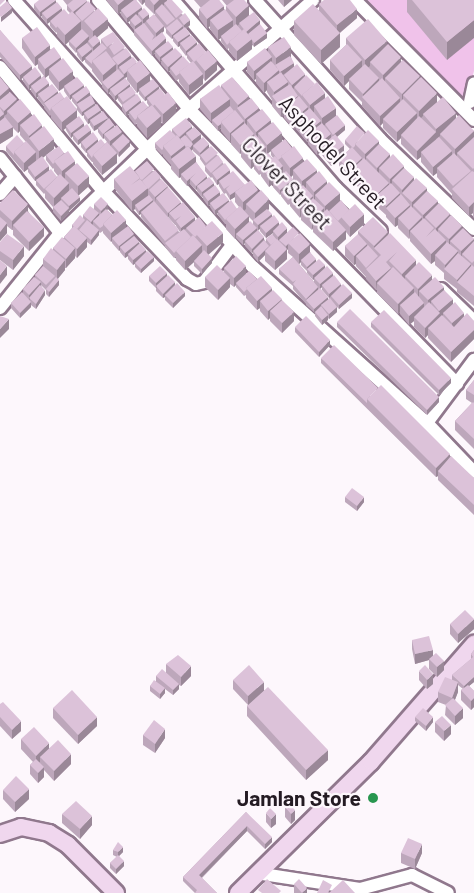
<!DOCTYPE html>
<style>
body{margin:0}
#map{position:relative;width:474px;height:893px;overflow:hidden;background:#fdf7fc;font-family:Barlow,sans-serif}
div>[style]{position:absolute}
.green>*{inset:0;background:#f0c2ea}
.roads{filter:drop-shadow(2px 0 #90788d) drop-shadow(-2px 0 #90788d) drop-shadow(0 2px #90788d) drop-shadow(0 -2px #90788d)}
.street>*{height:12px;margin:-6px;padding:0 6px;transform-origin:6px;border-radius:6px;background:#fff}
.secondary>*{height:16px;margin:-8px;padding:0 8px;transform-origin:8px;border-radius:8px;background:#f0d7ee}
.wall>*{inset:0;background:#bda7bb}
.shaded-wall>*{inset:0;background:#9a8898}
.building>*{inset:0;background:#dcc2d9}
.dots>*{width:16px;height:16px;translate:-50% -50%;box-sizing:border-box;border:3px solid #fdf7fc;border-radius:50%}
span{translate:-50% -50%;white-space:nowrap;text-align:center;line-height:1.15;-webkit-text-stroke:4.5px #fdf7fc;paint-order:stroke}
.street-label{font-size:21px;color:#241b23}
.poi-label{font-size:21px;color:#241b23;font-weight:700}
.right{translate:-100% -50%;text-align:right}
</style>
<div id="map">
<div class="green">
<div style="clip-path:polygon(362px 0,474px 0,474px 71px,468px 96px,460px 99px)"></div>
</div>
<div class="roads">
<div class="street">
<div style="left:14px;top:0;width:358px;rotate:48.2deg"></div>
<div style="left:253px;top:267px;width:234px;rotate:41.9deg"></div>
<div style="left:427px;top:423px;width:68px;rotate:46.2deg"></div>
<div style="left:98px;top:0;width:142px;rotate:50.1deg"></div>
<div style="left:189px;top:109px;width:384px;rotate:45.7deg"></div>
<div style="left:173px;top:0;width:249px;rotate:49.1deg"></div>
<div style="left:336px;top:188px;width:62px;rotate:43.7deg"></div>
<div style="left:255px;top:0;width:187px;rotate:48deg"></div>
<div style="left:380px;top:139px;width:130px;rotate:43.8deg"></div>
<div style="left:355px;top:0;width:169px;rotate:45.2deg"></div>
<div style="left:0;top:67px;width:161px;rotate:50.3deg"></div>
<div style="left:103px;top:191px;width:122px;rotate:46.3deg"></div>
<div style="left:187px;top:279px;width:10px;rotate:29deg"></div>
<div style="left:196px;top:284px;width:8px;rotate:-14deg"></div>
<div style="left:204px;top:282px;width:46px;rotate:-52.9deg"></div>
<div style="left:470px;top:102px;width:19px;rotate:-78deg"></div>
<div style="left:0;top:158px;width:96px;rotate:51.3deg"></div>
<div style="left:0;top:194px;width:23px;rotate:-49deg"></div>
<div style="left:441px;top:289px;width:46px;rotate:44.1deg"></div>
<div style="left:0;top:308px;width:96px;rotate:-51.3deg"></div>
<div style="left:60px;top:233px;width:179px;rotate:-43.9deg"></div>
<div style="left:189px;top:109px;width:165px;rotate:-41.3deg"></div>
<div style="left:427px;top:423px;width:79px;rotate:-53.3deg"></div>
<div style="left:256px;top:873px;width:105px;rotate:8.7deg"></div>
<div style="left:360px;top:889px;width:54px;rotate:-15.1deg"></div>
<div style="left:412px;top:875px;width:40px;rotate:26.6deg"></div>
</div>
<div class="secondary">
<div style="left:0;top:834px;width:22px;rotate:-18deg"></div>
<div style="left:21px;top:827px;width:29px;rotate:12deg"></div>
<div style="left:49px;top:833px;width:22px;rotate:32deg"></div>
<div style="left:68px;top:845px;width:68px;rotate:45deg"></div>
<div style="left:238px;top:893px;width:187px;rotate:-44.6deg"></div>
<div style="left:371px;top:762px;width:157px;rotate:-48.9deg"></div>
</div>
</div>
<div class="wall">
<div style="clip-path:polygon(evenodd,63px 0,86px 0,87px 2px,108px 28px,97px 37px,100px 44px,101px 43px,101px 39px,125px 49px,150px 80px,159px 89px,176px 112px,163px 124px,161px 122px,161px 126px,147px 138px,137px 126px,137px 123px,135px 125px,129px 117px,129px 114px,126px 116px,122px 110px,122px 105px,118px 100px,118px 98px,115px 101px,110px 94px,110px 92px,108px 94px,102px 87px,102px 84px,92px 71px,92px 69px,85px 62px,85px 59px,82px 62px,77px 55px,77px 52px,76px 53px,69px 45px,69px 42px,65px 45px,57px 36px,57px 32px,56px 33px,50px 26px,50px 22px,47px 24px,42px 18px,42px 16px,40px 17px,34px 9px,34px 4px,56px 2px,62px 11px,69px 15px,70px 13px,67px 10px,67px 5px,63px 0,127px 77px,127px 80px,137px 93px,139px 91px,139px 94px,145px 101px,147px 100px,147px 103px,149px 106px,148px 107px,141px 102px,130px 87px,125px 78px,127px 77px)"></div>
<div style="clip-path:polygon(evenodd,106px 0,136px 0,142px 10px,149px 18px,155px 15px,155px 14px,154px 14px,145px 5px,145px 2px,142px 5px,138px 0,167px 0,183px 15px,190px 25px,186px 29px,190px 36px,217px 70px,205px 81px,203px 78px,203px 84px,189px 95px,179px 82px,179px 79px,176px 81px,170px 73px,170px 71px,168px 72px,161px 64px,161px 61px,160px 62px,155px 56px,155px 53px,152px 56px,134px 35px,134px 30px,130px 25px,130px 21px,127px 23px,121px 15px,121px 12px,118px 14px,106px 0,164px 27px,166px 29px,166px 33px,172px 39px,173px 38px,173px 41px,178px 47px,180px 46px,180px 48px,186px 56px,187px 55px,187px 58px,191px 63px,190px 64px,173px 50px,166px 42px,162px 33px,164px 31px,164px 27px)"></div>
<div style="clip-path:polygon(194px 0,219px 0,224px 9px,226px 11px,226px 6px,227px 6px,222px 0,244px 0,249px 15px,260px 25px,267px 38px,254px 47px,252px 44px,252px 49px,237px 61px,229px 51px,229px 48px,227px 50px,221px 41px,221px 38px,218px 40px,210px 29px,210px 26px,207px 29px,199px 18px,199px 9px,201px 8px)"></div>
<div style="clip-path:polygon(278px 0,292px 0,284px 7px)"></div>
<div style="clip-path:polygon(407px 0,474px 0,447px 60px,407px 12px)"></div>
<div style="clip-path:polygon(319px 4px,357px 18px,340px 33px,340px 47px,321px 64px,294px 35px,294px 21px,319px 10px)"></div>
<div style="clip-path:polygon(evenodd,0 30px,32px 69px,41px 78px,44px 76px,38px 68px,38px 64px,35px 66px,22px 48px,22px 38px,50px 49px,61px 59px,73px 80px,84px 87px,90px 95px,95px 105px,101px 112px,122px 135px,130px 146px,119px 157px,117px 154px,117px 163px,102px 175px,93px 164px,93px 162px,92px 162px,87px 156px,87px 153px,86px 153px,81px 147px,81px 143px,78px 145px,73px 139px,73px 136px,71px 138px,66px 130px,66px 128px,62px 131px,51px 118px,51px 115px,50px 116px,44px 108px,44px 106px,38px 99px,38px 97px,36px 98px,31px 91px,31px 88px,29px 90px,23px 81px,23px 78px,20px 80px,0 57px,0 30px,49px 75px,49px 78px,59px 91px,64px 88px,64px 91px,70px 100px,72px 98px,72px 101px,77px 107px,77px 109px,49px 86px,45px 78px,49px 75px,0 30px,77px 110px,82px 116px,84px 115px,84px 118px,88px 124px,90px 123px,90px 125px,94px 131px,98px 129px,98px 132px,103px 139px,104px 138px,107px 142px,105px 144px,98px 142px,77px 117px,77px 110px)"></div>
<div style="clip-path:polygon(346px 38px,387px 45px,401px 61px,420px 79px,437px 102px,456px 118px,474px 131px,474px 218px,473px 217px,473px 213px,469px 216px,452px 198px,452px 194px,437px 177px,437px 173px,433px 176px,421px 162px,421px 157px,417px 160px,401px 144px,401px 138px,397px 142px,383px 128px,383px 123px,380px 126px,362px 106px,362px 102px,349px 89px,349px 81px,344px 86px,330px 70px,330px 60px,346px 45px)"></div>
<div style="clip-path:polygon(268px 47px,291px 57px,294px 67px,325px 98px,345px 130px,337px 137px,344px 154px,331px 166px,322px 155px,322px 151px,317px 155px,308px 144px,308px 141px,307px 142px,296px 129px,296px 127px,294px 129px,284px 118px,284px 115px,281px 117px,272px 106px,272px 100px,267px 92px,267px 90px,264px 93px,256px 83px,256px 79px,254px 80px,247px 72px,247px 62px,268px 52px)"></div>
<div style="clip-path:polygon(0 77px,9px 92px,42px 128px,43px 158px,49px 170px,57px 177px,58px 176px,54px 171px,54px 168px,53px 169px,46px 160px,46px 155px,65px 153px,75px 164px,89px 186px,78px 195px,80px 201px,69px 211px,69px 213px,61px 221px,53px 212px,53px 207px,45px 198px,45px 193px,44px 194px,36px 185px,36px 181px,35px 181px,28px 172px,28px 169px,24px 172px,6px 151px,6px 146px,24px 143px,26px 142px,20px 135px,20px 131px,18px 133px,13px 128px,13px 136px,0 144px)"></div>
<div style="clip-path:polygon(evenodd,221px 85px,249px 100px,271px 123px,282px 142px,292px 148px,303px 162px,327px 184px,340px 201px,364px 224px,350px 237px,346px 232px,346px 239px,333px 251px,313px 232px,313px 228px,312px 230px,301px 220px,301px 216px,300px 218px,290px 206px,290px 204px,288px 205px,281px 196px,281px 194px,280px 195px,273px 187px,273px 183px,269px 187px,261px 176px,261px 174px,259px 175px,254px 169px,254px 166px,251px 169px,241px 157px,241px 153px,240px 154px,231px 144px,231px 141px,230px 142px,221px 131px,221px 128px,218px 131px,212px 124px,212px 121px,211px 122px,200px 109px,200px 99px,221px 88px,221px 85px,271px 151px,271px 155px,273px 158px,272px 158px,268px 153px,271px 151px,221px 85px,293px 175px,293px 180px,299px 188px,293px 182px,291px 177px,293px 175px)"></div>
<div style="clip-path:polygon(evenodd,192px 128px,201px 139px,218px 156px,230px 173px,245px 185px,258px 192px,269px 209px,268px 210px,272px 216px,287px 233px,310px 252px,316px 262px,325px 268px,341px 285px,352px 298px,339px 309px,337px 307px,337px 312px,329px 319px,328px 318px,328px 320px,322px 325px,315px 316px,315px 313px,306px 305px,306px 303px,306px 304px,293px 289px,293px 286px,279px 274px,279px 269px,293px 257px,288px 253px,288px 249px,287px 250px,287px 259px,275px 270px,265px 261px,265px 255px,258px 262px,253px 256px,253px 252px,252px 253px,245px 246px,245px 243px,243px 245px,236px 238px,235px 239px,226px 229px,226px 223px,225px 224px,218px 215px,218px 213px,215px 215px,210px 207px,210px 205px,208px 206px,203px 199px,203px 197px,202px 197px,197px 191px,197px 189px,196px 190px,190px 184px,190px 183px,187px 186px,181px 179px,181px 177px,179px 178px,171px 169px,171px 165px,163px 156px,163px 154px,162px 155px,155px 148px,155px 143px,172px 132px,172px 129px,192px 128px,193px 149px,193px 151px,200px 157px,200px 159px,205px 166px,205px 171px,211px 178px,212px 177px,217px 185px,219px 184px,219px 186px,224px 194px,220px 195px,214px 185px,207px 178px,196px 162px,192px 151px,193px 149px,192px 128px,226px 193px,230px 200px,235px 197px,235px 202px,239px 207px,237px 209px,229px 202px,224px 194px,226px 193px,192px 128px,249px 217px,253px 221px,253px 225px,249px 222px,249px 217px,192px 128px,260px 229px,260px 231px,266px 238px,273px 233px,273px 234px,266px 239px,266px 242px,258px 230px,260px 229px,192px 128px,301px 262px,301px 265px,307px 271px,307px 273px,313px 280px,314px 279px,314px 282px,299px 264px,301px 262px,192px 128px,322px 287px,322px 290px,329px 298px,328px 300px,320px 289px,322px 287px)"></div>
<div style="clip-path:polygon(345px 140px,379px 144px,390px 157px,404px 168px,414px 180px,427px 191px,438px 204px,462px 229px,474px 239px,474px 306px,457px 292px,457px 289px,444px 279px,444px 273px,435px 265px,435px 261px,431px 264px,410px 241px,410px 238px,409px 239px,398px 228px,398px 225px,395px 227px,386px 217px,386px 215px,376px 206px,376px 204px,375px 206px,351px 179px,351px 177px,349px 179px,339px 169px,339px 159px,350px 149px,345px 144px)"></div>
<div style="clip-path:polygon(evenodd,135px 171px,154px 171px,195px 221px,223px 242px,208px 254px,212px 263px,202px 274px,194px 266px,194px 262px,185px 270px,176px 260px,176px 257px,174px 258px,165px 247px,165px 246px,141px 217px,141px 214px,139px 215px,135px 209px,132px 211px,114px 188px,114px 179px,135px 171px,169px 216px,169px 218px,175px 225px,176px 225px,176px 226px,180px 232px,179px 232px,168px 217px,169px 216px)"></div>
<div style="clip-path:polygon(0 203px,28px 211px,44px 236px,29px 251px,13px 235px,13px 230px,12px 230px,7px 226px,7px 233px,0 241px)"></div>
<div style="clip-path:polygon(94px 204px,108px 209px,107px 210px,134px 236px,154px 261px,141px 273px,135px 267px,135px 264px,133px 265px,128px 259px,128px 256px,125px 258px,120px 252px,120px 250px,119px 251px,112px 243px,112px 241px,111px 242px,103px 233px,103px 231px,100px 233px,99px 232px,99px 235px,91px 245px,87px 242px,87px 247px,77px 258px,75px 256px,75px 258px,66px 268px,65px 268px,65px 270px,58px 278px,59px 285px,49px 297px,46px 294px,46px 290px,41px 285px,45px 295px,36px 309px,31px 305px,31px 307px,20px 318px,11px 308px,11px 303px,23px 293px,23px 289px,35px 277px,35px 275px,43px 266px,43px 259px,53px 250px,53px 248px,64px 239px,64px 237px,72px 228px,72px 225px,83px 218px,83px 215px,94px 209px)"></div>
<div style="clip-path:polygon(358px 231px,388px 235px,416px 265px,444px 290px,453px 304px,464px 316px,474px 321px,474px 339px,451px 362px,428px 338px,428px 335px,425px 338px,414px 327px,414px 321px,409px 325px,400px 314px,400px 312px,398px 314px,377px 293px,377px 290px,376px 290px,366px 279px,366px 277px,356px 266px,356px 264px,354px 265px,345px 256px,345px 246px,358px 235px)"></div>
<div style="clip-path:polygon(0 242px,24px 256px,13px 270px,0 260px)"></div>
<div style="clip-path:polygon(224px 268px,246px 274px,257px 279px,272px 291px,282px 301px,294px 321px,282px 333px,270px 321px,270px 318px,268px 320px,260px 311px,260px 308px,257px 310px,246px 298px,246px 295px,244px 296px,236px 287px,236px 285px,234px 287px,230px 284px,230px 287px,218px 300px,205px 287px,205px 277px,224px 272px)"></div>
<div style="clip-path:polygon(149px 276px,167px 276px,185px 296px,173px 308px,165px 300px,165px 297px,163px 298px,156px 291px,156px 288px,149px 281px)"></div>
<div style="clip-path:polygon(337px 322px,439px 402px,427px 415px,337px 327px)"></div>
<div style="clip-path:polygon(371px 322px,451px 383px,439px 395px,371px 327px)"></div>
<div style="clip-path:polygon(295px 327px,330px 345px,319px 357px,295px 332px)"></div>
<div style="clip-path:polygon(321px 358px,450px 458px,474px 478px,474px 515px,438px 480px,438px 476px,436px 477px,321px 363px)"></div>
<div style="clip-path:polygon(474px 380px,474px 449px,455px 430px,455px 421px,472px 403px,466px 399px,466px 390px)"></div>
<div style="clip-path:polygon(345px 497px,364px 502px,357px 511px,345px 502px)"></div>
<div style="clip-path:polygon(450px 624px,474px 629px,458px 643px,450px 634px)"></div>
<div style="clip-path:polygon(412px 640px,433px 656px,444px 670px,437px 677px,429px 669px,429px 660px,415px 664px,412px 649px)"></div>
<div style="clip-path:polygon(474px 650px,474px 682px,469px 686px,474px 691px,474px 707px,471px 710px,461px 700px,461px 690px,463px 689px,458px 685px,458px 692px,455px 700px,463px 718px,455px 725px,445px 715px,446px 705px,438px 702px,438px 692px,452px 680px,452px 675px,471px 659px,471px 654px)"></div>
<div style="clip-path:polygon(166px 664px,191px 676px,181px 686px,179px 685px,179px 689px,173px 695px,165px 689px,165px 693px,160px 699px,150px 691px,150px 686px,156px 681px,156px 676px,166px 673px)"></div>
<div style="clip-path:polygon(419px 671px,433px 684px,427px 689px,419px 680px)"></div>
<div style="clip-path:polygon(233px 680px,264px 690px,328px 760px,306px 780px,247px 716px,247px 706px,248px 705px,233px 689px)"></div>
<div style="clip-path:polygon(0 704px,21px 731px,12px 739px,0 726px)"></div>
<div style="clip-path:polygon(53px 708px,97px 726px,78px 744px,53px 718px)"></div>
<div style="clip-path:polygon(415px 717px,433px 722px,426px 731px,415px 721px)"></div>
<div style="clip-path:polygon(435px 722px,451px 734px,444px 741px,435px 732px)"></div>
<div style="clip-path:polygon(143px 735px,165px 738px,155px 753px,143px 745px)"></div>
<div style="clip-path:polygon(21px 739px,49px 748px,71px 764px,54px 781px,44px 770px,44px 777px,38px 783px,30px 774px,30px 765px,33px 762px,21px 749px)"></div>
<div style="clip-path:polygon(3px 790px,29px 799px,15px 812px,3px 799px)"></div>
<div style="clip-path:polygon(289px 804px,295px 820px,291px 824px,285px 817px,285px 807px)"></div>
<div style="clip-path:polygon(246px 812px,272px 842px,265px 849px,247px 831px,202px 878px,217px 893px,195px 893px,183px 881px,183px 877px)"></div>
<div style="clip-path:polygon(266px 813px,276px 824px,271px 828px,266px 822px)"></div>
<div style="clip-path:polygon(62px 814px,92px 825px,80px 839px,62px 823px)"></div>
<div style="clip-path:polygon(113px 850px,123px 852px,119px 856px,124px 866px,116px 874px,110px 868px,110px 863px,117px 857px,113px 855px)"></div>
<div style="clip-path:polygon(401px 853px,422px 853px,415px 869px,401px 863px)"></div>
<div style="clip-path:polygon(294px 884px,307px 893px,294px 893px)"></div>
</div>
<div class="shaded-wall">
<div style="clip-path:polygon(56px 0,56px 5px,42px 13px,42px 16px,40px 17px,40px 12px)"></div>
<div style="clip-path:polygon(124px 0,134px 0,121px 10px,121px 12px,118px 14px,118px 5px)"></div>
<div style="clip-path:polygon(142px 0,145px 0,145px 2px,142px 5px)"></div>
<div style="clip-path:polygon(159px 0,167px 0,167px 3px,164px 3px,164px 5px,156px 12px,155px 11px,154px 14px,154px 5px)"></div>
<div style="clip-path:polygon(284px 0,292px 0,284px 7px)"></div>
<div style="clip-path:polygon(87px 1px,87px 6px,73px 16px,73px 12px)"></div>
<div style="clip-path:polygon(249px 5px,249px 15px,236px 27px,236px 17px)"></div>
<div style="clip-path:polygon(224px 6px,224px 15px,210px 20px,210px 26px,207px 29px,207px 19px)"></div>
<div style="clip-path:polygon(142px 7px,142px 12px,138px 13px,138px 15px,127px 23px,127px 18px)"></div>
<div style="clip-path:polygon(12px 8px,12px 13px,1px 22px,1px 17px)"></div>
<div style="clip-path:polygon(62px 8px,62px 13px,47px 24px,47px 19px)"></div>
<div style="clip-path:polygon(357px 9px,357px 18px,337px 35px,337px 25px)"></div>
<div style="clip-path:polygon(149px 14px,149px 19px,143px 24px,143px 19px)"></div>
<div style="clip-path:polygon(108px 19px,108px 28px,93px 41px,93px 31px)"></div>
<div style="clip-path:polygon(190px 20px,190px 25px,184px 30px,184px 25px)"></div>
<div style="clip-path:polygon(233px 20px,233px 29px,221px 36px,221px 38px,218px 40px,218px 30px)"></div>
<div style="clip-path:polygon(260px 20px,260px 25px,246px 36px,246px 32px)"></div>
<div style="clip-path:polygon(474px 20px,474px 38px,447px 60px,447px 42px)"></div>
<div style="clip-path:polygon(81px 21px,81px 30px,65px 45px,65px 35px)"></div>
<div style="clip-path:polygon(142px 21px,142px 26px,135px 31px,135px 26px)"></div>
<div style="clip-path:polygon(164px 26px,164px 31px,156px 38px,156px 33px)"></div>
<div style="clip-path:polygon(183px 26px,183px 31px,173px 36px,173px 38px,172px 39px,172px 35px)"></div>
<div style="clip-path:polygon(267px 33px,267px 38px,254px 47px,254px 43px)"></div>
<div style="clip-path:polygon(340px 33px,340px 47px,321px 64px,321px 50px)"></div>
<div style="clip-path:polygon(190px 34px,190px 38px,180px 43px,180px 46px,178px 47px,178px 42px)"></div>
<div style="clip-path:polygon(89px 36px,89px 41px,78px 51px,77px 50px,76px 53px,76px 48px)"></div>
<div style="clip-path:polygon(166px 38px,166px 43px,155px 51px,155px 53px,152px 56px,152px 51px)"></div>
<div style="clip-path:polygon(252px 39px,252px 49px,237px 61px,237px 51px)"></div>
<div style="clip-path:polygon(100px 41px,100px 46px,93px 52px,93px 47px)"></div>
<div style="clip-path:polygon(387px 41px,387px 50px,370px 62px,370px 66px,365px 70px,365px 60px)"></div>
<div style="clip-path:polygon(197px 42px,197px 47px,187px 53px,186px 56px,186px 51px)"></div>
<div style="clip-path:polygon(50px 45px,50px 55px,38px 59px,38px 64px,35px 66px,35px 57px)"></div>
<div style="clip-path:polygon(173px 47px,173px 52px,160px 62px,160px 57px)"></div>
<div style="clip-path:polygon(291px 47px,291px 57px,276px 68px,276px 58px)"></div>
<div style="clip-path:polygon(92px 49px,92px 54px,82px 62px,82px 57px)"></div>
<div style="clip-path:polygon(131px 55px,131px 60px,119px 67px,118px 70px,118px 65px)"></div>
<div style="clip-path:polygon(182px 55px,182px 60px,170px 68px,170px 71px,168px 72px,168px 67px)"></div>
<div style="clip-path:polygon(61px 57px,61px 66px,49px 69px,49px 75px,45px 78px,45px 69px)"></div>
<div style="clip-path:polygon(272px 57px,272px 66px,256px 74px,256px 79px,254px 80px,254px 71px)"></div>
<div style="clip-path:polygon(401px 57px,401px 67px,385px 78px,385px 83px,383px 85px,383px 75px)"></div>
<div style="clip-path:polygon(362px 60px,362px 70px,349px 79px,349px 81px,344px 86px,344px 76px)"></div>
<div style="clip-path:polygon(217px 61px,217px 70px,205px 81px,205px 71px)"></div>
<div style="clip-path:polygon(294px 63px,294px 67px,280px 77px,280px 72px)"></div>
<div style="clip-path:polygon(116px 64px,116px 73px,103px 82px,103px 75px)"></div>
<div style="clip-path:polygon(32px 66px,32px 70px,20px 80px,20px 75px)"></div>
<div style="clip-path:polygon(279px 70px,279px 80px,267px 82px,267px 90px,264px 93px,264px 83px)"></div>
<div style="clip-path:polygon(73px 71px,73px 80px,59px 91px,59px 82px)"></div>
<div style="clip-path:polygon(127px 72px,127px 77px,124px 78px,124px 74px)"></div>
<div style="clip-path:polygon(150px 73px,150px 82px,139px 89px,139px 91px,137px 93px,137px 83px)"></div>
<div style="clip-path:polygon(203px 74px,203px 84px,189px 95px,189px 85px)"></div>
<div style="clip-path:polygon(305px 74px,305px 78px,292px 90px,292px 85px)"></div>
<div style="clip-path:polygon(41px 75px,41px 80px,31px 86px,31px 88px,29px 90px,29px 85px)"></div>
<div style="clip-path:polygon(124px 76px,124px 81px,110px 89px,110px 92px,108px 94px,108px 89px)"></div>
<div style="clip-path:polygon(420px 76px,420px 85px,403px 95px,403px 102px,402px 104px,402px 94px)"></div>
<div style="clip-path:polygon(379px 78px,379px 88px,363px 97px,363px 94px)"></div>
<div style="clip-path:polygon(288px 82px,288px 91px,274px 98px,274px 92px)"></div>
<div style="clip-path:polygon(49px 83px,49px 88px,38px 94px,38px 97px,36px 98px,36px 93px)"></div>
<div style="clip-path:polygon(130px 84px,130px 89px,118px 95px,118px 98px,115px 101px,115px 96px)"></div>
<div style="clip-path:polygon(84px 85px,84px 90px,72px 96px,72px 98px,70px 100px,70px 95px)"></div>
<div style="clip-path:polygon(159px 86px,159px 91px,147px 98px,147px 100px,145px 101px,145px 97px)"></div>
<div style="clip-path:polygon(9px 88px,9px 97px,0 105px,0 96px)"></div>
<div style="clip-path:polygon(58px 91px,58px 96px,44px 103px,44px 107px,44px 102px)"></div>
<div style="clip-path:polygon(90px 92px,90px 97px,77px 104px,77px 102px)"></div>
<div style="clip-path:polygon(325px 93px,325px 102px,314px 106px,314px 112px,310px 115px,310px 105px)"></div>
<div style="clip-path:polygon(437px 93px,437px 103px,423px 114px,423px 116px,419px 120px,419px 111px)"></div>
<div style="clip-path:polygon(249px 96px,249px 106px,238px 109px,238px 105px)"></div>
<div style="clip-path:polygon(298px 96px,298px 105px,284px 108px,284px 115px,281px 117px,281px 108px)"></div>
<div style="clip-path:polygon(400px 98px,400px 107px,383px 119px,383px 123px,380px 126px,380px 116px)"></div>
<div style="clip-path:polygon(17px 99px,17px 104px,7px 111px,7px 114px,4px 116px,4px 123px,0 126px,0 117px,4px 114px,4px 111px)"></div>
<div style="clip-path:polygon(230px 99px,230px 108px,212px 120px,211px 122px,211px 113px)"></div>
<div style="clip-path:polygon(141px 100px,141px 105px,129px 112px,129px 114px,126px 116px,126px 112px)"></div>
<div style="clip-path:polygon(95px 103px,95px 107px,84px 113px,84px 115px,82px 116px,82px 112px)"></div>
<div style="clip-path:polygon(176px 103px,176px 112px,163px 124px,163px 114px)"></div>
<div style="clip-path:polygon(308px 107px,308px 117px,296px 119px,296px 127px,294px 129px,294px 119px)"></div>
<div style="clip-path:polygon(259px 108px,259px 118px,247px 120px,247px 127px,245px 128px,245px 119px)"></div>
<div style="clip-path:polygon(336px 108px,336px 117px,322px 127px,322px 118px)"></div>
<div style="clip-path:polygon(77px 110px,77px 119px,66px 126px,66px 128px,62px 131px,62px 122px)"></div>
<div style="clip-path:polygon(101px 110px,101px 115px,90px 120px,90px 123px,88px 124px,88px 119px)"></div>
<div style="clip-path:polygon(31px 112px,31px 121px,20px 125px,20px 131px,18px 133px,18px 123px)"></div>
<div style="clip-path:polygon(417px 113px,417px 122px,401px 135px,401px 138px,397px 142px,397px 132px)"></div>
<div style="clip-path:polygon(456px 113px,456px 122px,440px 134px,440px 136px,436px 139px,436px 129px)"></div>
<div style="clip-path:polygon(161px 116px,161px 126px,147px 138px,147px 128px)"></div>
<div style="clip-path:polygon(108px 118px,108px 122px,94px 131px,94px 126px)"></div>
<div style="clip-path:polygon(271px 120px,271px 130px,258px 133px,258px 140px,256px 141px,256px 132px)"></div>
<div style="clip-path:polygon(244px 121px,244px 131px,231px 134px,231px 141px,230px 142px,230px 133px)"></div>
<div style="clip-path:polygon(321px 121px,321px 130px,308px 134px,308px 141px,307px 142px,307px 132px)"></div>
<div style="clip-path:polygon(84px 123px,84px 128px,73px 134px,73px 136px,71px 138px,71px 133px)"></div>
<div style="clip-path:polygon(221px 124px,221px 128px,218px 131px,218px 126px)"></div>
<div style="clip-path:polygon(42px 125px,42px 134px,29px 138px,29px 145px,29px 136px)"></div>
<div style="clip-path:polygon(114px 125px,114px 129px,104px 134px,104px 138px,103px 139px,103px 134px)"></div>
<div style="clip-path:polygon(345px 125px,345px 130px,333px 140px,333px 135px)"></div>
<div style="clip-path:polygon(192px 126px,192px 131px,186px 133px,186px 136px,181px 141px,179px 138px)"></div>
<div style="clip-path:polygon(13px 127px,13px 136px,0 144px,0 134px)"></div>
<div style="clip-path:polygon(91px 130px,91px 135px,78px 145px,78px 140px)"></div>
<div style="clip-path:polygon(474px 131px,474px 140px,457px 153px,457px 156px,455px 159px,455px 149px)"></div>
<div style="clip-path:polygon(122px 132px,122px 137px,110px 146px,110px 141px)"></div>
<div style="clip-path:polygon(436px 132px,436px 142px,421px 152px,421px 157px,417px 160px,417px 151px)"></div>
<div style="clip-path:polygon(282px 133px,282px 143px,267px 154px,267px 145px)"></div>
<div style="clip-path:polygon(201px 134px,201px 139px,193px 145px,193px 149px,188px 154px,188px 149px,192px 145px,192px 141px)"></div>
<div style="clip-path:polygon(254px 134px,254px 144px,241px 147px,241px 153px,240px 154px,240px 145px)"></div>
<div style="clip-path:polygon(331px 134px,331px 143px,322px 146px,322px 151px,317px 155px,317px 145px)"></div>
<div style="clip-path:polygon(54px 139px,54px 149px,39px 161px,39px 151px)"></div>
<div style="clip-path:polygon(98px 139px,98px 144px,87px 151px,86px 153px,86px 149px)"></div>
<div style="clip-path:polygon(130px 141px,130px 146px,119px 157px,119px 152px)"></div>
<div style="clip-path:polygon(379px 141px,379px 150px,366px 157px,366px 163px,365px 164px,365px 154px)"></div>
<div style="clip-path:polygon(209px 144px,209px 149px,200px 155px,200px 158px,200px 153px)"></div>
<div style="clip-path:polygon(185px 145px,185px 155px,171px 159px,171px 166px,171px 156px)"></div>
<div style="clip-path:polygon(344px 145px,344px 154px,331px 166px,331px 156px)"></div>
<div style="clip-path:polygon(266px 147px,266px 156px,254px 164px,254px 166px,251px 169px,251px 159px)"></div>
<div style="clip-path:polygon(452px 151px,452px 161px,437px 168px,437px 173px,433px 176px,433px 167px)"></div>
<div style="clip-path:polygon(36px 152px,36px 162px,28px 167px,28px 169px,24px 172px,24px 163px)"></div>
<div style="clip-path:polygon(117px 153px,117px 163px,102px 175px,102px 166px)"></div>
<div style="clip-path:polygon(390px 154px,390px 163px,379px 168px,379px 176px,377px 177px,377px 168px)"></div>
<div style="clip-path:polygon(196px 156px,196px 165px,181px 174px,181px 177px,179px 178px,179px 169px)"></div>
<div style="clip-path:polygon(303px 158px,303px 168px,293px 170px,293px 175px,290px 178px,290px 168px)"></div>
<div style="clip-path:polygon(362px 158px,362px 167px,351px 170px,351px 177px,349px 179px,349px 170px)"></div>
<div style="clip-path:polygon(75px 161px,75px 170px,65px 173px,65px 178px,62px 181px,62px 171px)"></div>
<div style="clip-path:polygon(49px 166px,49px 171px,35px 181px,35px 177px)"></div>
<div style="clip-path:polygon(283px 166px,283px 176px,269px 187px,269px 177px)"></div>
<div style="clip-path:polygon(404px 166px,404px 175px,392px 180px,392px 187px,390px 189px,390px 179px)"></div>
<div style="clip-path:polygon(230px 170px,230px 175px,219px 181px,219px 184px,217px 185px,217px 180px)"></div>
<div style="clip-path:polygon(317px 170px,317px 179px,306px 182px,306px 188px,302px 191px,302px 181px)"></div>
<div style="clip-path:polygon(196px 173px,190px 179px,190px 183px,187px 186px,187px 181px)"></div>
<div style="clip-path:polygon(89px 176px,89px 186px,78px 196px,78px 186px)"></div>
<div style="clip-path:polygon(207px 176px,207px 181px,197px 186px,197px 189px,196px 190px,196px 186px)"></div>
<div style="clip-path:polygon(414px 177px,414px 187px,402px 193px,402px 200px,402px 190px)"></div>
<div style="clip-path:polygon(293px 179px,293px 184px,281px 192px,280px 195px,280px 190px)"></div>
<div style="clip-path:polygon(327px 181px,327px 190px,315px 195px,315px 201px,314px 201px,314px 192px)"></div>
<div style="clip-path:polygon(69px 183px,69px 192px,61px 198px,61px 201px,54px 208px,54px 198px)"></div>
<div style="clip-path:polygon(214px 183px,214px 188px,203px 194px,202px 197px,202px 192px)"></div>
<div style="clip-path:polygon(389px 183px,389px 192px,376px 196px,376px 204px,375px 206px,375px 196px)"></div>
<div style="clip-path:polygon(168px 186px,168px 191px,156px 198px,155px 202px,155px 197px)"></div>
<div style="clip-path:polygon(148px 188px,148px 198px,135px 205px,135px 209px,132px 211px,132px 201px)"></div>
<div style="clip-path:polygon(427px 188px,427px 197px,413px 205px,412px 212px,412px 202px)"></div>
<div style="clip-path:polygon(258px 190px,258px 199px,246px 204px,246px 209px,243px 212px,243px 202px)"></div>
<div style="clip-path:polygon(220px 192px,220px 197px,210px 203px,210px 205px,208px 206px,208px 201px)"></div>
<div style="clip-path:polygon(235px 192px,235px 197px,230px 200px,230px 195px)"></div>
<div style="clip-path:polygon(340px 193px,340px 202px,325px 215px,325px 206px)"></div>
<div style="clip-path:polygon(400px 193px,400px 202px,386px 208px,386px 215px,386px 206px)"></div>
<div style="clip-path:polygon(313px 196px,313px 206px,301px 210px,301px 216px,300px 218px,300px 208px)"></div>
<div style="clip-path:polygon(80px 197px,80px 201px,69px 211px,69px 206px)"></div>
<div style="clip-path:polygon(269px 199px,269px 209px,255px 222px,255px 213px)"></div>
<div style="clip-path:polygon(153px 200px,153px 205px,141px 212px,141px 214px,139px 215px,139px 211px)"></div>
<div style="clip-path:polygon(229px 200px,229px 205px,218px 211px,218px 213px,215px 215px,215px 210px)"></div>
<div style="clip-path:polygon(438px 201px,438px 211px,425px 217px,425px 223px,423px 225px,423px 215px)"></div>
<div style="clip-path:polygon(181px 202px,181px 207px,169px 213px,169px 216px,168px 218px,168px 213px)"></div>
<div style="clip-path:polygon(474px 202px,473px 213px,469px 216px,469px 207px)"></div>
<div style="clip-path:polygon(28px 204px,28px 214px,13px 225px,12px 230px,12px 221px)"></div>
<div style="clip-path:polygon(108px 204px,108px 209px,101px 216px,101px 211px)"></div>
<div style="clip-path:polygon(410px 205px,410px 214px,398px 218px,398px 225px,395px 227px,395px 218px)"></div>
<div style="clip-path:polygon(69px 208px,69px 213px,61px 221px,61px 216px)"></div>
<div style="clip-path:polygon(324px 208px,324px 217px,313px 222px,313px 228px,312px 230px,312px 220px)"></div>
<div style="clip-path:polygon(99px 213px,99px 218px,93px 221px,93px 224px,91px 227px,91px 222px)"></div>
<div style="clip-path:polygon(272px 214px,272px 219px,260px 226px,260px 229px,258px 230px,258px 225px)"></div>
<div style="clip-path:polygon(364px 214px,364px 224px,350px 237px,350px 227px)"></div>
<div style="clip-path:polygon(450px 214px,450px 224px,438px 229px,438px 235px,436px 237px,436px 228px)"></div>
<div style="clip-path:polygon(249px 216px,249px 226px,236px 234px,236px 238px,235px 239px,235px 229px)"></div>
<div style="clip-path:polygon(195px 217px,195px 221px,181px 233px,181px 228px)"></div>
<div style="clip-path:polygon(422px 217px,422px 227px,410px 231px,409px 239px,409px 230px)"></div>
<div style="clip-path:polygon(126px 220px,126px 229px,112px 238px,112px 241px,111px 242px,111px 233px)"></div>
<div style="clip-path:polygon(279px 222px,279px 227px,273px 231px,273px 233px,266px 238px,266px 233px)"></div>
<div style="clip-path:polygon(7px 223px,7px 233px,0 241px,0 232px)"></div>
<div style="clip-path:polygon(462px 226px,462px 235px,450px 241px,450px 247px,449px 249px,449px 239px)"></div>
<div style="clip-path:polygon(44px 227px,44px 236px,29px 251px,29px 242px)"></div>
<div style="clip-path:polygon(257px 228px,257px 233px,245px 241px,245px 243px,243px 245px,243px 240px)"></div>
<div style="clip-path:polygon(287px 228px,287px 233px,278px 241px,278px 237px)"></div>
<div style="clip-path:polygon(99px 230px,99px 235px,91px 245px,91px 240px)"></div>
<div style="clip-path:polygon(346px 230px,346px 239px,333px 251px,333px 242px)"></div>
<div style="clip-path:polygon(388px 232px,388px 242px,374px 248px,374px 256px,374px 246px)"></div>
<div style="clip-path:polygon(223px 233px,223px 242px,207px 256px,207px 246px)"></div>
<div style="clip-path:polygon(134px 234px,134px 239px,120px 247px,120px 250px,119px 251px,119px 246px)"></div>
<div style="clip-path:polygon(264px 237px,264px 242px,252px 253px,252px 249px)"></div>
<div style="clip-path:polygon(87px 238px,87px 247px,77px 258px,77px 249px)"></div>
<div style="clip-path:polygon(474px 239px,474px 248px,462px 254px,461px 261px,461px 251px)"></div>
<div style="clip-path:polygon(446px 240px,446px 250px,435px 255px,435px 261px,431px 264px,431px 254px)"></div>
<div style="clip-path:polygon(139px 242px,139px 247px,128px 254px,128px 256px,125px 258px,125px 253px)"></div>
<div style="clip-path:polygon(288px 244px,288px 249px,287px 250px,287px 259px,275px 270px,275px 261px,286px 250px,286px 246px)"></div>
<div style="clip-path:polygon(310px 244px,310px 254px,301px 260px,301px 262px,299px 264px,299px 254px)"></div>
<div style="clip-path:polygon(367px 244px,367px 253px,356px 256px,356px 264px,354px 265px,354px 256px)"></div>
<div style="clip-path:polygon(202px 245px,202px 255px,194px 261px,194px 262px,185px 270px,185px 261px)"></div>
<div style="clip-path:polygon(24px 246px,24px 256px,13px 270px,13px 260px)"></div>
<div style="clip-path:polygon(269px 246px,265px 251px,265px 255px,258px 262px,258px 257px)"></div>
<div style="clip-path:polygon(75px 248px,75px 258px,66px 268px,66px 259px)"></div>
<div style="clip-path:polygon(146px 250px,146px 255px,133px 265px,133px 260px)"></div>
<div style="clip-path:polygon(458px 251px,458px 261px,445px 270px,445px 265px)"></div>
<div style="clip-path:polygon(154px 257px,154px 261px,141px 273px,141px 269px)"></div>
<div style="clip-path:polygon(212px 258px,212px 263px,202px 274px,202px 269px)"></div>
<div style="clip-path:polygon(316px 259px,316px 264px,307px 269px,307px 272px,307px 267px)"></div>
<div style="clip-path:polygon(65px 260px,65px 270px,57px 280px,57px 270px)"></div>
<div style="clip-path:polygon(416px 260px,416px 270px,405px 276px,405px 281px,402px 284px,402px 274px)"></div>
<div style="clip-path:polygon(471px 264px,471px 273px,457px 282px,457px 290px,457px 280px)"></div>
<div style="clip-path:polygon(325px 265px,325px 270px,313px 280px,313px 275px)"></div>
<div style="clip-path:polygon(7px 266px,7px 275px,0 284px,0 275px)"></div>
<div style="clip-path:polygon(246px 266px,246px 275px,236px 283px,236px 285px,234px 287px,234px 278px)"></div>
<div style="clip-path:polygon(391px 268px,391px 277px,377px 283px,376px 290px,376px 281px)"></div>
<div style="clip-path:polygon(167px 273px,167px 278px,156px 288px,156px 283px)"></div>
<div style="clip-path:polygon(333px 273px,333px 278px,322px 285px,322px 287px,320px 289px,320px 284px)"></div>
<div style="clip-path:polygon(432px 275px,432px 285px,419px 291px,419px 297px,418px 298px,418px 289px)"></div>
<div style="clip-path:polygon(230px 278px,230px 287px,218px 300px,218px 290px)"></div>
<div style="clip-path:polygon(59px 280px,59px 285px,49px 297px,49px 292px)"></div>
<div style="clip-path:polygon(41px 282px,41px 287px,29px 300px,29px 295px)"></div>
<div style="clip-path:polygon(175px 282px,175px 287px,165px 295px,165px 297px,163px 298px,163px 294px)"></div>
<div style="clip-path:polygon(341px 284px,341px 289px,331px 296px,329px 298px,329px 294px)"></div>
<div style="clip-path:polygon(318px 287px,318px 292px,306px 300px,306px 304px,306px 299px)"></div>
<div style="clip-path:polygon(444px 287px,444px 296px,431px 301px,431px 308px,428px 310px,428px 300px)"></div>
<div style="clip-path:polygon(272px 288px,272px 298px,260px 301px,260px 308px,257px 310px,257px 301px)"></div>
<div style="clip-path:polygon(414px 288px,414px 298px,400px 305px,400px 312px,398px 314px,398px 304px)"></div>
<div style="clip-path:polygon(45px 290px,45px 295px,36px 309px,36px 304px)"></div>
<div style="clip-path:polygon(185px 292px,185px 296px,173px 308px,173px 303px)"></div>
<div style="clip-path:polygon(352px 293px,352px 298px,339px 309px,339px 305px)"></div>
<div style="clip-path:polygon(328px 297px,328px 301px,321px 305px,321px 307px,315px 312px,314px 314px,314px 309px)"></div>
<div style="clip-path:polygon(282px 299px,282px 309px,270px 311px,270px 318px,268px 320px,268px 311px)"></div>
<div style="clip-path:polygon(453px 299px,453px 309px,443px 313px,443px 317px,428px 328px,428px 335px,425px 338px,425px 328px,439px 311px)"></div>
<div style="clip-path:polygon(31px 302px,31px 307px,20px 318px,20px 313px)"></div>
<div style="clip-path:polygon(424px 303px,424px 313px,414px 317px,414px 321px,409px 325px,409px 316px)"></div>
<div style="clip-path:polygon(337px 307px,337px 312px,329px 319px,329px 314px)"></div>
<div style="clip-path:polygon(294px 312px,294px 321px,282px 333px,282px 323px)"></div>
<div style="clip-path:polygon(464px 313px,464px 322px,452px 332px,452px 323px)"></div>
<div style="clip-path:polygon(328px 315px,328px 320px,322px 325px,322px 320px)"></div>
<div style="clip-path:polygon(9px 319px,9px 329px,0 338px,0 329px)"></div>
<div style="clip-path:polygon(474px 330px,474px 339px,451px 362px,451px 352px)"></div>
<div style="clip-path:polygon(330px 340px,330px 345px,319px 357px,319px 352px)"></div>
<div style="clip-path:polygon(451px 378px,451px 383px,439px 395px,439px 390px)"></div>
<div style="clip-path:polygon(439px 397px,439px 402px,427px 415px,427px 410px)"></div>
<div style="clip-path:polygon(450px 454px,450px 464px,438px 471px,438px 476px,436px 477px,436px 468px)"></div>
<div style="clip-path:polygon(364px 497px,364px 502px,357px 511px,357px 506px)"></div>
<div style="clip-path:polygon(474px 619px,474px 629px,458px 643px,458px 634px)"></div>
<div style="clip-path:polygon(433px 650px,433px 660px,429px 659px,429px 660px,415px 664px,415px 654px)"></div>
<div style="clip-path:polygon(444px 661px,444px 670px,437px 677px,437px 667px)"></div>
<div style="clip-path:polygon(191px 666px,191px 676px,181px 686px,181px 677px)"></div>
<div style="clip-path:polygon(433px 674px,433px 684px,427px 689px,427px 680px)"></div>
<div style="clip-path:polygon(474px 677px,474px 682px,464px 690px,464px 686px)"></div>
<div style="clip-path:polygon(264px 682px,264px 691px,248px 706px,248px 696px)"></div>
<div style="clip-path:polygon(458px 682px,458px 692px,452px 707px,452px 698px)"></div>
<div style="clip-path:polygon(179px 684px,179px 689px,173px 695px,173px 690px)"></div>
<div style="clip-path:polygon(165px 688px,165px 693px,160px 699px,160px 694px)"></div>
<div style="clip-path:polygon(474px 698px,474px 707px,471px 710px,471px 701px)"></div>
<div style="clip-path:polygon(463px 708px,463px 718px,455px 725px,455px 716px)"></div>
<div style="clip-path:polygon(97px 717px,97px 726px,78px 744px,78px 735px)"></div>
<div style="clip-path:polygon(433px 717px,433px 722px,426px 731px,426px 726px)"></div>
<div style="clip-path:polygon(21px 721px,21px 731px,12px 739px,12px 730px)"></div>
<div style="clip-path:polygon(451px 725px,451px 734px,444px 741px,444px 731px)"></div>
<div style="clip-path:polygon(165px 729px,165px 738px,155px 753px,155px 744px)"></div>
<div style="clip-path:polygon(49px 743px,49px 753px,40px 757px,40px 762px,36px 765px,36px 756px)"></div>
<div style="clip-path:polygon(328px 750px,328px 760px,306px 780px,306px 770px)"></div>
<div style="clip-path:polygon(71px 754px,71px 764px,54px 781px,54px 771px)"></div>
<div style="clip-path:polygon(44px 767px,44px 777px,38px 783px,38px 773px)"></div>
<div style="clip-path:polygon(29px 789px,29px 799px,15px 812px,15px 802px)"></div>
<div style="clip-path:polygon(295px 810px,295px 820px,291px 824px,291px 814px)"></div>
<div style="clip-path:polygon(276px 814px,276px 824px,271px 828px,271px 819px)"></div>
<div style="clip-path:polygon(92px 816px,92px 825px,80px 839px,80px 829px)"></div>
<div style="clip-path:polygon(247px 826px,247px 831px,199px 880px,199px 875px)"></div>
<div style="clip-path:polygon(272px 837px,272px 842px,265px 849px,265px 844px)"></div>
<div style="clip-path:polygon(422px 844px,422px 853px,415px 869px,415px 859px)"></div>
<div style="clip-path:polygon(123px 847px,123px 852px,118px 857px,118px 852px)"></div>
<div style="clip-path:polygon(124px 861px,124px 866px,116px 874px,116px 869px)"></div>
<div style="clip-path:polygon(307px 888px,307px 893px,302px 893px)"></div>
</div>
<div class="building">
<div style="clip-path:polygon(0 0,5px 0,0 5px)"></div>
<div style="clip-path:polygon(39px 0,56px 0,40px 12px,34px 4px)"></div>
<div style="clip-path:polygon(73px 0,86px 0,87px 1px,73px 12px,67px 5px)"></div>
<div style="clip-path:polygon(114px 0,124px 0,118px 5px)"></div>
<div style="clip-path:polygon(134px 0,136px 0,142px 7px,127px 18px,121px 10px)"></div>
<div style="clip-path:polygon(150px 0,159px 0,154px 5px)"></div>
<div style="clip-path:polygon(168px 0,172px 0,183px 12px,176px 18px,164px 3px)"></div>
<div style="clip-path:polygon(210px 0,219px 0,224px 6px,207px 19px,199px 9px)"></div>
<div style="clip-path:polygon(234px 0,244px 0,249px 5px,236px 17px,226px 6px)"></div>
<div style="clip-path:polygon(324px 0,350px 0,357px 9px,337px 25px,319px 4px)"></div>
<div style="clip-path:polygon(412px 0,474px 0,474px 20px,447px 42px)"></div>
<div style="clip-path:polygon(7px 1px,12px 8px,1px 17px,0 16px,0 7px)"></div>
<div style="clip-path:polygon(88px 1px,96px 9px,82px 21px,75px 13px)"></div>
<div style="clip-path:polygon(57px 2px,62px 8px,47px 19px,42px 13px)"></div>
<div style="clip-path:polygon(162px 4px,175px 19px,167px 25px,155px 11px)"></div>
<div style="clip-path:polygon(313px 4px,340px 33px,321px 50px,294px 21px)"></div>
<div style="clip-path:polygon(98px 8px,108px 19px,93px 31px,84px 21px)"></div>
<div style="clip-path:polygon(144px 8px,149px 14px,143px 19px,138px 13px)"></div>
<div style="clip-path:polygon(64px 9px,69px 15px,56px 28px,50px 21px)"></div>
<div style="clip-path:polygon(225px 9px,233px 20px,218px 30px,210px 20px)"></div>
<div style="clip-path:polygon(72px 11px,81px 21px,65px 35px,57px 26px)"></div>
<div style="clip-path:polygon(254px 12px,260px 20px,246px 32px,239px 23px)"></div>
<div style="clip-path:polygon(185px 13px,190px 20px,184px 25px,179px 18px)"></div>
<div style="clip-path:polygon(136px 14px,142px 21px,135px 26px,130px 20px)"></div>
<div style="clip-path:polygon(154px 14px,164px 26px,156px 33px,146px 21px)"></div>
<div style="clip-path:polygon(177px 19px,183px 26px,172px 35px,166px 28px)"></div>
<div style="clip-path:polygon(368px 19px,387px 41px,365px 60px,346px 38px)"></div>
<div style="clip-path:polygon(144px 23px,154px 36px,152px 40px,162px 32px,166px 38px,152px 51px,134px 30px)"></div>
<div style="clip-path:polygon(236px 24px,242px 31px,229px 42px,229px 43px,227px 45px,221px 36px)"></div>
<div style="clip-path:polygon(260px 24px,267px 33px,254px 43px,248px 34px)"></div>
<div style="clip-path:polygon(37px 27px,50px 45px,35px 57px,22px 38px)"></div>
<div style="clip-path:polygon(185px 27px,190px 34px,178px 42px,173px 36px)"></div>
<div style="clip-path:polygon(82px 29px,89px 36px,76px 48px,69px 41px)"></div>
<div style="clip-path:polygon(244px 29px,252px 39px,237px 51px,229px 42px)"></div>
<div style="clip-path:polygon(0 30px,32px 66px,20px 75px,0 52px)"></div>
<div style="clip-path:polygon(113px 32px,125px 47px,114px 55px,109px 47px,114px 42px,107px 47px,101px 39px)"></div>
<div style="clip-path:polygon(95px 35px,100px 41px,93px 47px,88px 41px)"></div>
<div style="clip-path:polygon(191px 35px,197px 42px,186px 51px,180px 43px)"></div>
<div style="clip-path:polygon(284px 37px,291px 47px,276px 58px,268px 47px)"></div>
<div style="clip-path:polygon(168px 41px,173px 47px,160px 57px,155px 51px)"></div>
<div style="clip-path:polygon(87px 43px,92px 49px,82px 57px,77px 50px)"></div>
<div style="clip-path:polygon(102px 43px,107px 48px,92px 61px,92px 64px,85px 58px)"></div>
<div style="clip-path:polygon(199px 43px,206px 52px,194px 62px,187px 53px)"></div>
<div style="clip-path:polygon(347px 44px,362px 60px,344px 76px,330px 60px)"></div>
<div style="clip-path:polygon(388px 44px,401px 57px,383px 75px,370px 62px)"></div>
<div style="clip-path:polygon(54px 47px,61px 57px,45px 69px,38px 59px)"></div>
<div style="clip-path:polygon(126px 48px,131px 55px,118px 65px,112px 58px)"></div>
<div style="clip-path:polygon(175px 48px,182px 55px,168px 67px,161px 59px)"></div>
<div style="clip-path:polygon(265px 48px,272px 57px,254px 71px,247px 62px)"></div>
<div style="clip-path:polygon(208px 50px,217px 61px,205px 71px,196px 60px)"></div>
<div style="clip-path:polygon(106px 51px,116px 64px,103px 75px,92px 61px)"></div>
<div style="clip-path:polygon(183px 56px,190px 64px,179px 72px,180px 73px,176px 76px,170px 68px)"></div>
<div style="clip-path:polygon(290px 56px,294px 63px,280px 72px,275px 65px)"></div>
<div style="clip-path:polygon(133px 57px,137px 62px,127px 70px,127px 71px,124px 74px,119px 67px)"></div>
<div style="clip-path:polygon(63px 58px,73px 71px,59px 82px,49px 69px)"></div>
<div style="clip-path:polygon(140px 60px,150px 73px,137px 83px,127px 70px)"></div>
<div style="clip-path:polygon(403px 60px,420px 76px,402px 94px,385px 78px)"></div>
<div style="clip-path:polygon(193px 61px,203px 74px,189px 85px,179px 72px)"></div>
<div style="clip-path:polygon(271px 61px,279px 70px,264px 83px,256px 74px)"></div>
<div style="clip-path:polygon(297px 64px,305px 74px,292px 85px,284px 75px)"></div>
<div style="clip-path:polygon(365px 64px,379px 78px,363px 94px,349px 79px)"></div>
<div style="clip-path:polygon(35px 67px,41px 75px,29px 85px,23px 77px)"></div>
<div style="clip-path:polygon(118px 69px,124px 76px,108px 89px,102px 82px)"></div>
<div style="clip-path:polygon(281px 72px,288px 82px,274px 92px,267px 82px)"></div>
<div style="clip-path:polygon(306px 75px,315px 84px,302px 95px,302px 96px,294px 87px)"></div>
<div style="clip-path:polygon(44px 76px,49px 83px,36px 93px,31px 86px)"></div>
<div style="clip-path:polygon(0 77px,9px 88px,0 96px)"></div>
<div style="clip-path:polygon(77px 77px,84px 85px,70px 95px,64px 86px)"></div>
<div style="clip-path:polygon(232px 77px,249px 96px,238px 105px,221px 85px)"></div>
<div style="clip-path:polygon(421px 77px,437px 93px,419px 111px,403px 95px)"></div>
<div style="clip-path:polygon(125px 78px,130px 84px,115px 96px,110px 89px)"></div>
<div style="clip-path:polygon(382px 78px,400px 98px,380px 116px,362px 97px)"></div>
<div style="clip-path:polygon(153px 79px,159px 86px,145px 97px,139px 89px)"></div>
<div style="clip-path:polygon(317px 82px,325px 93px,310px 105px,302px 95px)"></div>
<div style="clip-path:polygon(52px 84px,58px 91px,44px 102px,38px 94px)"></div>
<div style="clip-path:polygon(290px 84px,298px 96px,281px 108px,272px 96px)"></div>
<div style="clip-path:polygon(219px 85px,230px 99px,211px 113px,200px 99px)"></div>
<div style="clip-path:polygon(86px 86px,90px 92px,77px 102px,72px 96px)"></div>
<div style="clip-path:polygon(131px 86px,136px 93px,123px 102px,118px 95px)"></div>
<div style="clip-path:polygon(160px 88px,165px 95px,153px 106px,147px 98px)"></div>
<div style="clip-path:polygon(10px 92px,17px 99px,4px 111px,0 107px,0 100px)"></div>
<div style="clip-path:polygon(60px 92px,64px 98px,51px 108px,50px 111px,44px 103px)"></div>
<div style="clip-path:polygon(168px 92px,176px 103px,163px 114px,154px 104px)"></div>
<div style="clip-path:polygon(137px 94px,141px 100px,126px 112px,122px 105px)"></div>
<div style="clip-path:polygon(91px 95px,95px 103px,82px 112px,77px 104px)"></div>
<div style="clip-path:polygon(67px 96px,77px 110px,62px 122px,51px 108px)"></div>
<div style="clip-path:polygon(299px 96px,308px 107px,294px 119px,284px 108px)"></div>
<div style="clip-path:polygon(328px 96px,336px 108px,322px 118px,314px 106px)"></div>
<div style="clip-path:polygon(443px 97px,456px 113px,436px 129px,423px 114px)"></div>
<div style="clip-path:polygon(251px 98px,259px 108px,245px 119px,237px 108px)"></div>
<div style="clip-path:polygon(20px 99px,31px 112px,18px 123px,7px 111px)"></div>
<div style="clip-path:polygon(403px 99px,417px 113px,397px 132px,383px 119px)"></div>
<div style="clip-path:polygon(143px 101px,148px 107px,137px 116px,137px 118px,135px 120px,129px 112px)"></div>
<div style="clip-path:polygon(97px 104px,101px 110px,88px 119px,84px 113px)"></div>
<div style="clip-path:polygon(152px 105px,161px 116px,147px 128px,137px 116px)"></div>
<div style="clip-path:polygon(230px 106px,234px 111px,221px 122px,221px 124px,218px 126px,212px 120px)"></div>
<div style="clip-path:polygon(0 108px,4px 114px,0 117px)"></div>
<div style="clip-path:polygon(310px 108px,321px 121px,307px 132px,296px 119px)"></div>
<div style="clip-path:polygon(262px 109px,271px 120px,256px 132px,247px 120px)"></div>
<div style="clip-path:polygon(235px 110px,244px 121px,230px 133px,221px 122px)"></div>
<div style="clip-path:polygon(103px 111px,108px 118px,94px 126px,90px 120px)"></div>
<div style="clip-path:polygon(34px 114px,42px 125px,29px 136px,20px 125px)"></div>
<div style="clip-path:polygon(337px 115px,345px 125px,333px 135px,325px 124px)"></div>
<div style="clip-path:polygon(459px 115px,474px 131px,455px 149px,440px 134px)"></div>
<div style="clip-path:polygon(79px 116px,84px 123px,71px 133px,66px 126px)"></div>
<div style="clip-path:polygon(419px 116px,436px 132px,417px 151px,401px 135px)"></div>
<div style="clip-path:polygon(5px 117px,13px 127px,0 134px,0 121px)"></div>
<div style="clip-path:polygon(109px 118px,114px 125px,103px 134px,98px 128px)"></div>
<div style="clip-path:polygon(186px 118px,192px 126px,179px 137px,172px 129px)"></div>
<div style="clip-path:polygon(273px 122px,282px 133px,267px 145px,258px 133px)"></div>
<div style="clip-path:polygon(245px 123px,254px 134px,240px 145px,231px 134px)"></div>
<div style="clip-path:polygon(322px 123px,331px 134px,317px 145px,308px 134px)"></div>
<div style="clip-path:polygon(87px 124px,91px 130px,78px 140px,73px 134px)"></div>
<div style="clip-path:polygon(117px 125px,122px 132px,110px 141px,104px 134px)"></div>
<div style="clip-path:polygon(44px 126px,54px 139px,39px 151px,29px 138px)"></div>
<div style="clip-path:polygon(357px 126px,365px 133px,355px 144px,355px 146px,353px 148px,345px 140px)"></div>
<div style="clip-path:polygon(194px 127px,201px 134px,192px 141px,186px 133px)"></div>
<div style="clip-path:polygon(170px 130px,176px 136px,163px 146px,163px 149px,162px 150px,155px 143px)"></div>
<div style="clip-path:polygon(368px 130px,379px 141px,365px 154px,355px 144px)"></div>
<div style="clip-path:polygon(93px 132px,98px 139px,86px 149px,81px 142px)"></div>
<div style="clip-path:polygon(123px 134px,130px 141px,119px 152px,112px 144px)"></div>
<div style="clip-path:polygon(335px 134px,344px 145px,331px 156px,322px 146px)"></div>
<div style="clip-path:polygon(17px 135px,24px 143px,14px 152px,14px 155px,6px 146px)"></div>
<div style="clip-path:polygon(177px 135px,185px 145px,171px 156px,163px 146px)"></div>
<div style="clip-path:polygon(185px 135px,193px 144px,190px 148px,188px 146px,186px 147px,180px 139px)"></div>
<div style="clip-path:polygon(256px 135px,266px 147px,251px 159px,241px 147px)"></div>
<div style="clip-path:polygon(203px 137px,209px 144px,200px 153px,193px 146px)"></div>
<div style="clip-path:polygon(439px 137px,452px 151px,433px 167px,421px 152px)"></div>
<div style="clip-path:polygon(474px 137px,474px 168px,473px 169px,457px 153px)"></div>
<div style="clip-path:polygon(101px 139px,105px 144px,93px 155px,92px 158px,87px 151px)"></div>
<div style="clip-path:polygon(285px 139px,292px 148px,281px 156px,282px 157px,278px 160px,271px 150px)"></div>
<div style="clip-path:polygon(26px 141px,36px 152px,24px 163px,14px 152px)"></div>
<div style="clip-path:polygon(107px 142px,117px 153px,102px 166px,93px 155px)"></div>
<div style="clip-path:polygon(379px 144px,390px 154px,377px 168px,366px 157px)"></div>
<div style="clip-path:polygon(59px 146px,64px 153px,54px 161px,55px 162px,53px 164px,46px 155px)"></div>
<div style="clip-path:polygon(188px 146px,196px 156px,179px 169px,171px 159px)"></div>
<div style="clip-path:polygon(211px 146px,218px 153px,206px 163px,200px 155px)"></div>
<div style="clip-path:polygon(294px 146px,303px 158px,290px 168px,281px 156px)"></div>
<div style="clip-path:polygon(352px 147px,362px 158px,349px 170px,339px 159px)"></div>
<div style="clip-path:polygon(68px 151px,75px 161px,62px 171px,54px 161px)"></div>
<div style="clip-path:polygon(268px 153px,272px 158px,261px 167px,261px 169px,259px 171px,254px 164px)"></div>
<div style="clip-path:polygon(454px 153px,471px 171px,453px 186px,437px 168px)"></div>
<div style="clip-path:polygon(393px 154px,404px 166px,390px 179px,379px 168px)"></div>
<div style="clip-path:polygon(218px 155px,223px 162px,211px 173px,205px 166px)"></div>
<div style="clip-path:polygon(42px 156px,49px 166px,35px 177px,28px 167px)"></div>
<div style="clip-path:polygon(275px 156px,283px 166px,269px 177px,261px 167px)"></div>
<div style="clip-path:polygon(364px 158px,389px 183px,375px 196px,351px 170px)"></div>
<div style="clip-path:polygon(307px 159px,317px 170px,302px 181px,293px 170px)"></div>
<div style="clip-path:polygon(147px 161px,154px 169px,142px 180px,140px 179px,140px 178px,135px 171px)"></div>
<div style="clip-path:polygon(196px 162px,207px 176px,196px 186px,190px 179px,196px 173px,187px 181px,181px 174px)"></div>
<div style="clip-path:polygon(77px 163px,89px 176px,78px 186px,65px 173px)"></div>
<div style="clip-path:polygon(225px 163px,230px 170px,217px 180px,212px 173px)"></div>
<div style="clip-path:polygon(130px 166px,140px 178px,131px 185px,140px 179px,148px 188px,132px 201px,114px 179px)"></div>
<div style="clip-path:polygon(404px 168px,414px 177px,402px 190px,392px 180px)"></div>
<div style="clip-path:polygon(51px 169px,57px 177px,44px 189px,36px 180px)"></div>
<div style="clip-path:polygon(155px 170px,161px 177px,148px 189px,142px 181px)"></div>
<div style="clip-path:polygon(233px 171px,245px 185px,230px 195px,226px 189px,230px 185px,224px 189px,219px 181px)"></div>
<div style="clip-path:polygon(286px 171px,293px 179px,280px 190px,273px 182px)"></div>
<div style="clip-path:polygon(319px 171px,327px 181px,314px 192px,306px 182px)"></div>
<div style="clip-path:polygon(472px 171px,474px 172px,474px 202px,469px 207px,452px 189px)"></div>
<div style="clip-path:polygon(60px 174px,69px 183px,54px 198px,45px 189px)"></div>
<div style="clip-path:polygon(209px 177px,214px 183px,202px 192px,197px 186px)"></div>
<div style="clip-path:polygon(416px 178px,427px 188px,412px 202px,402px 193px)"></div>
<div style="clip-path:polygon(161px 179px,168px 186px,155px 197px,149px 190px)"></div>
<div style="clip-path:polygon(251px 180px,258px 190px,243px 202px,235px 192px)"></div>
<div style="clip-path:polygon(294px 181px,299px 188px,290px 197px,290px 199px,288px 200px,281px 192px)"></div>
<div style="clip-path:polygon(329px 182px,340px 193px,325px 206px,315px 195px)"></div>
<div style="clip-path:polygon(391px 183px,400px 193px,386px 206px,376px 196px)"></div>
<div style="clip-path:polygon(215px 185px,220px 192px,208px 201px,203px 194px)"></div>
<div style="clip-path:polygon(303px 185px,313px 196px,300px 208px,290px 197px)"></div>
<div style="clip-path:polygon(168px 187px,181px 202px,168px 213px,156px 198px)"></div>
<div style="clip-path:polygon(72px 188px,80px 197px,69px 206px,61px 198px)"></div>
<div style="clip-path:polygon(13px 190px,28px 204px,12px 221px,0 210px,0 203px)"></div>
<div style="clip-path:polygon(261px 190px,269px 199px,255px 213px,246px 204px)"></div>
<div style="clip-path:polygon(427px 191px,438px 201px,423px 215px,413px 205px)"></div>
<div style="clip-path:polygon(223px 193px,229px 200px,215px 210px,210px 203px)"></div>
<div style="clip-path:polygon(401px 194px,410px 205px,395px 218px,386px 208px)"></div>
<div style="clip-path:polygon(149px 195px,153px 200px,139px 211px,135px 205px)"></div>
<div style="clip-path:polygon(101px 197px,108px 204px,101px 211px,94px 204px)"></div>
<div style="clip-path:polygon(313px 198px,324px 208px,312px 220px,301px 210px)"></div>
<div style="clip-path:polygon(61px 200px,69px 208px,61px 216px,53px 207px)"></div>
<div style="clip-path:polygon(231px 200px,237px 209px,225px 220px,218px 211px)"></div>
<div style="clip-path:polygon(341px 200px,349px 210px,338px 221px,329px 211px)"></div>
<div style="clip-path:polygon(154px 201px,179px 230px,165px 241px,141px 212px)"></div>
<div style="clip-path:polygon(183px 202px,195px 217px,181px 228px,176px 221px,181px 216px,175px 220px,169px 213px)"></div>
<div style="clip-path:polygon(439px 203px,450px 214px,436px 228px,425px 217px)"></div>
<div style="clip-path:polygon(355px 204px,364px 214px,350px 227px,341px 217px)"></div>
<div style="clip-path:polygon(90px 206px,99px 213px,91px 222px,83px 215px)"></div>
<div style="clip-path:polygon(240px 206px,249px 216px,235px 229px,226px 219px)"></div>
<div style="clip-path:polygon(411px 206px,422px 217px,409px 230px,398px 218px)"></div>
<div style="clip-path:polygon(106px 209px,112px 215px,103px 224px,103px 226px,100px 228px,93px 221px)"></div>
<div style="clip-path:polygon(267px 209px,272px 214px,258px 225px,253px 220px)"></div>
<div style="clip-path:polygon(327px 209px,346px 230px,333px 242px,313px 222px)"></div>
<div style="clip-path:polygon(117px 210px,126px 220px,111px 233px,103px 224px)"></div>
<div style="clip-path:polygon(27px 211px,44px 227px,29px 242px,13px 225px)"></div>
<div style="clip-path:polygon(80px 215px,85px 220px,77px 229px,72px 225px)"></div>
<div style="clip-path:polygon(274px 215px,279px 222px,266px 233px,260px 226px)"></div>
<div style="clip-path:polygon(451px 215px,462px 226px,449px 239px,438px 229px)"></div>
<div style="clip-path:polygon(0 217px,7px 223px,0 232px)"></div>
<div style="clip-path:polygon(199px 217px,206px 226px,195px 237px,186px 228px)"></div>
<div style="clip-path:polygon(373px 217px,388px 232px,374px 246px,358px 231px)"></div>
<div style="clip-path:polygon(424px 218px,434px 228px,426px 237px,435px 229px,446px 240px,431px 254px,410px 231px)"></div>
<div style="clip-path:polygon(87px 220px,99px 230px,91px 240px,79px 230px)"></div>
<div style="clip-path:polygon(212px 221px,223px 233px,207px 246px,196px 234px)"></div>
<div style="clip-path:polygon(250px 221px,257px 228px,243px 240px,236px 234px)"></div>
<div style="clip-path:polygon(282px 222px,287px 228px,278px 237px,273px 231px)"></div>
<div style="clip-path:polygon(74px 226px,87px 238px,77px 249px,64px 237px)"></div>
<div style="clip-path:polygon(128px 226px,134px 234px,119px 246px,112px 238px)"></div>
<div style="clip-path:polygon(293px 227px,299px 233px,286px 246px,279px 240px)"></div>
<div style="clip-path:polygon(463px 228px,474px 239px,461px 251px,450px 241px)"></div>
<div style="clip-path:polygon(184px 229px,191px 237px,176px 251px,174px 253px,165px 243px)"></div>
<div style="clip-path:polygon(258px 230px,264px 237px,252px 249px,245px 241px)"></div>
<div style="clip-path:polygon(300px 233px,310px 244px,299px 254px,288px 243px)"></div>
<div style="clip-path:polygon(390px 233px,416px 260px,402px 274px,389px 261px,397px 252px,386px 262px,391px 268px,376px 281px,366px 269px,381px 255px,374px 248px)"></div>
<div style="clip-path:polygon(7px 234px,24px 246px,13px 260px,0 251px,0 242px)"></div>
<div style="clip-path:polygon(272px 234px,277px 240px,271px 245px,266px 239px)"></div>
<div style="clip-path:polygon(358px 234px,367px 244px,354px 256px,345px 246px)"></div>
<div style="clip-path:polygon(193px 235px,202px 245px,185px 261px,176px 251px)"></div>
<div style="clip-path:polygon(134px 236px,139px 242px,125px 253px,120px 247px)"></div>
<div style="clip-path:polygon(62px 237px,75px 248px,66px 259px,53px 248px)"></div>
<div style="clip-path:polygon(277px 239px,287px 249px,275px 261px,265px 251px)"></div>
<div style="clip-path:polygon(264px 240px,269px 246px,258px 257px,253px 251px)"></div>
<div style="clip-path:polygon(474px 241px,474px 261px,472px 263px,462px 254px)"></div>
<div style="clip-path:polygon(447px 242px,458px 251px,445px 265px,435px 255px)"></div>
<div style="clip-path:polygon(140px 243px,146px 250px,133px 260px,128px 254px)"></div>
<div style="clip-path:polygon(368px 245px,378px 256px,366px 268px,356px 256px)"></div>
<div style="clip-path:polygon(51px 248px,65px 260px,57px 270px,43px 259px)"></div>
<div style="clip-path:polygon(204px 250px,212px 258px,202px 269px,194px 261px)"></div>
<div style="clip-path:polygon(147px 251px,154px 257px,141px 269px,135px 263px)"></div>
<div style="clip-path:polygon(310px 252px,316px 259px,307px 267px,301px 260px)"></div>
<div style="clip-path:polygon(458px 253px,471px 264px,457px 280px,444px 269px)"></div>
<div style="clip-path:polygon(236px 256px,246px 266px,234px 278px,224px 268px)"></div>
<div style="clip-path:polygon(293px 257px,318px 287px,306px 299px,293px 284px,296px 280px,293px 282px,279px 269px)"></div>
<div style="clip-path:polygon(319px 259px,325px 265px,313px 275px,307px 269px)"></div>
<div style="clip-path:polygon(0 260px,7px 266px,0 275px)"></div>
<div style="clip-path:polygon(419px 262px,432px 275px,418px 289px,405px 276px)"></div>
<div style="clip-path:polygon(217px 265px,230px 278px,218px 290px,205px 277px)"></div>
<div style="clip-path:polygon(472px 265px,474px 267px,474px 296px,457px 282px)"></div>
<div style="clip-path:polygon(43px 266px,55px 276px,46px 285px,35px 275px)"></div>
<div style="clip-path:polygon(160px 266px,167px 273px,156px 283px,149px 276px)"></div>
<div style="clip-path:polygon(327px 266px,333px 273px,320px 284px,314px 278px)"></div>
<div style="clip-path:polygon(393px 267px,414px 288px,398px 304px,377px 283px)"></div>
<div style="clip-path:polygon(249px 271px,257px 279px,246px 288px,247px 289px,244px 292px,236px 283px)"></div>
<div style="clip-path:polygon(168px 275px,175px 282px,163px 294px,156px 286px)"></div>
<div style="clip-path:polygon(334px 275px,341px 284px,329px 294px,322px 285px)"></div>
<div style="clip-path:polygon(261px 276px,272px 288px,257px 301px,246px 288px)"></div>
<div style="clip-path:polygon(34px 277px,41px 282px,29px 295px,23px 289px)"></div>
<div style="clip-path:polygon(56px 277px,59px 280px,49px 292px,46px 289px)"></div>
<div style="clip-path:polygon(435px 277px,444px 287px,428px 300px,419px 291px)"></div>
<div style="clip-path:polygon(177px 283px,185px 292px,173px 303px,165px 295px)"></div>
<div style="clip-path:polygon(343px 284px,352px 293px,339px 305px,331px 296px)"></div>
<div style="clip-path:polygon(40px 285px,45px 290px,36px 304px,29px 298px)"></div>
<div style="clip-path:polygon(320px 288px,328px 297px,314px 309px,306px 300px)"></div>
<div style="clip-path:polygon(273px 290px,282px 299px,268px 311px,260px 301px)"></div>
<div style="clip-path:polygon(444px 290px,453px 299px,439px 311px,431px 301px)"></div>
<div style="clip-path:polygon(22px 292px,31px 302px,20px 313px,11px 303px)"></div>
<div style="clip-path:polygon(415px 292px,424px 303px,409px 316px,400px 305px)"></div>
<div style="clip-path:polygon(330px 298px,337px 307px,329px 314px,321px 305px)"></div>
<div style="clip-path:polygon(282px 300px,294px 312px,282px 323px,270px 311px)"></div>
<div style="clip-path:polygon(429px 302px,440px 313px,425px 328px,414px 317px)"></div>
<div style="clip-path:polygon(455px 302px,464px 313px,452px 323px,443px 313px)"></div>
<div style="clip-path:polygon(321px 306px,328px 315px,322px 320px,315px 312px)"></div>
<div style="clip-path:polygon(350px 309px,439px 397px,427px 410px,337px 322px)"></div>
<div style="clip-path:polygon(384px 310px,451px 378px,439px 390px,371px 322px)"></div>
<div style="clip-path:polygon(467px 313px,474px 321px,474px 330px,451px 352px,428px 328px,442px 315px,454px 327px)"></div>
<div style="clip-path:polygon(0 316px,9px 319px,0 329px)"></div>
<div style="clip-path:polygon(306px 316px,330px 340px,319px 352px,295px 327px)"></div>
<div style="clip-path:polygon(334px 345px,378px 388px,367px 399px,367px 403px,321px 358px)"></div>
<div style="clip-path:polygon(474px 380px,474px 395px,466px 390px)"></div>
<div style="clip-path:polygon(381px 385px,450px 454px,436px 468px,367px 399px)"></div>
<div style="clip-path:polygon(473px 402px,474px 403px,474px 439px,455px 421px)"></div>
<div style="clip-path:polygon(451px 456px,474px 478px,474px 505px,438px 471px)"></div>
<div style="clip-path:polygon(352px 488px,364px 497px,357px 506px,345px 497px)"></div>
<div style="clip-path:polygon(465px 610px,474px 619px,458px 634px,450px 624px)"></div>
<div style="clip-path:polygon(429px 636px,433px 650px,415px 654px,412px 640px)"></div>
<div style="clip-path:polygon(474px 650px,474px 677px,464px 686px,452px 675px,473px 657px,471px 654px)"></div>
<div style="clip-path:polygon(436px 653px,444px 661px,437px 667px,429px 659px)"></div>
<div style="clip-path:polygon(178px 655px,191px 666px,181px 677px,166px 664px)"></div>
<div style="clip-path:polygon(249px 665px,264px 682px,248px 696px,233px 680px)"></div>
<div style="clip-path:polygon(425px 665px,433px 674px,427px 680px,419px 671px)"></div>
<div style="clip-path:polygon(162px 669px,179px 684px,173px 690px,156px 676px)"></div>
<div style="clip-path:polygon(445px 677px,458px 682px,452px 698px,438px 692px)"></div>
<div style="clip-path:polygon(154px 680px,165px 688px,160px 694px,150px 686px)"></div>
<div style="clip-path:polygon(468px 685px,474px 691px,474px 698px,471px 701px,461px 690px)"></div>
<div style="clip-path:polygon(268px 687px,328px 750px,306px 770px,247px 706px)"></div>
<div style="clip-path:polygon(72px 690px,97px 717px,78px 735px,53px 708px)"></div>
<div style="clip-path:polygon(453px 698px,463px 708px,455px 716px,445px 705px)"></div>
<div style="clip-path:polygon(3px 702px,21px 721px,12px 730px,0 717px,0 704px)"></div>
<div style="clip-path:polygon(423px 708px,433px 717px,426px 726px,415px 717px)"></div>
<div style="clip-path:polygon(442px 716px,451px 725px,444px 731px,435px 722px)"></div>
<div style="clip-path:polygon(154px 720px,165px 729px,155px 744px,143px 735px)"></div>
<div style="clip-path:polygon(34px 727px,49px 743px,36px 756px,21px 739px)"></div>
<div style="clip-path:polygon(58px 740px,71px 754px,54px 771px,40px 757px)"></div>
<div style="clip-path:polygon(36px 759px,44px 767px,38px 773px,30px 765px)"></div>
<div style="clip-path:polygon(16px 776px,29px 789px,15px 802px,3px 790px)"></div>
<div style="clip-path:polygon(76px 801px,92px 816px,80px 829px,62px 814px)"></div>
<div style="clip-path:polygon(289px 804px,295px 810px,291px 814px,285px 807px)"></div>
<div style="clip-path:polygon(270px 808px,276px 814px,271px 819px,266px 813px)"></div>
<div style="clip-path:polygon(246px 812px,272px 837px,265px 844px,247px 826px,199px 875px,217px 893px,195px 893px,197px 890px,183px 877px)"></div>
<div style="clip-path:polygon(408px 838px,422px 844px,415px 859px,401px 853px)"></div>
<div style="clip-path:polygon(118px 842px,123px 847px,118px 852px,113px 850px)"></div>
<div style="clip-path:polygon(118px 855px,124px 861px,116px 869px,110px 863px)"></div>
<div style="clip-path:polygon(267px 879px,281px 891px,279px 893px,262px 893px,258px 890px)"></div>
<div style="clip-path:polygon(299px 879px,307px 888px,302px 893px,294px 884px)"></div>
<div style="clip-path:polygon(323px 880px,332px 885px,328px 893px,317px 893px)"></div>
<div style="clip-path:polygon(343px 880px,355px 893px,329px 893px)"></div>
</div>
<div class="dots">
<div style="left:373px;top:798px;background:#28964f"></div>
</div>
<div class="street-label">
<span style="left:333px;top:152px;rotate:47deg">Asphodel Street</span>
<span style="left:287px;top:183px;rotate:46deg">Clover Street</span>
</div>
<div class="poi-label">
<span class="right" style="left:361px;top:798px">Jamlan Store</span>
</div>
</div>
